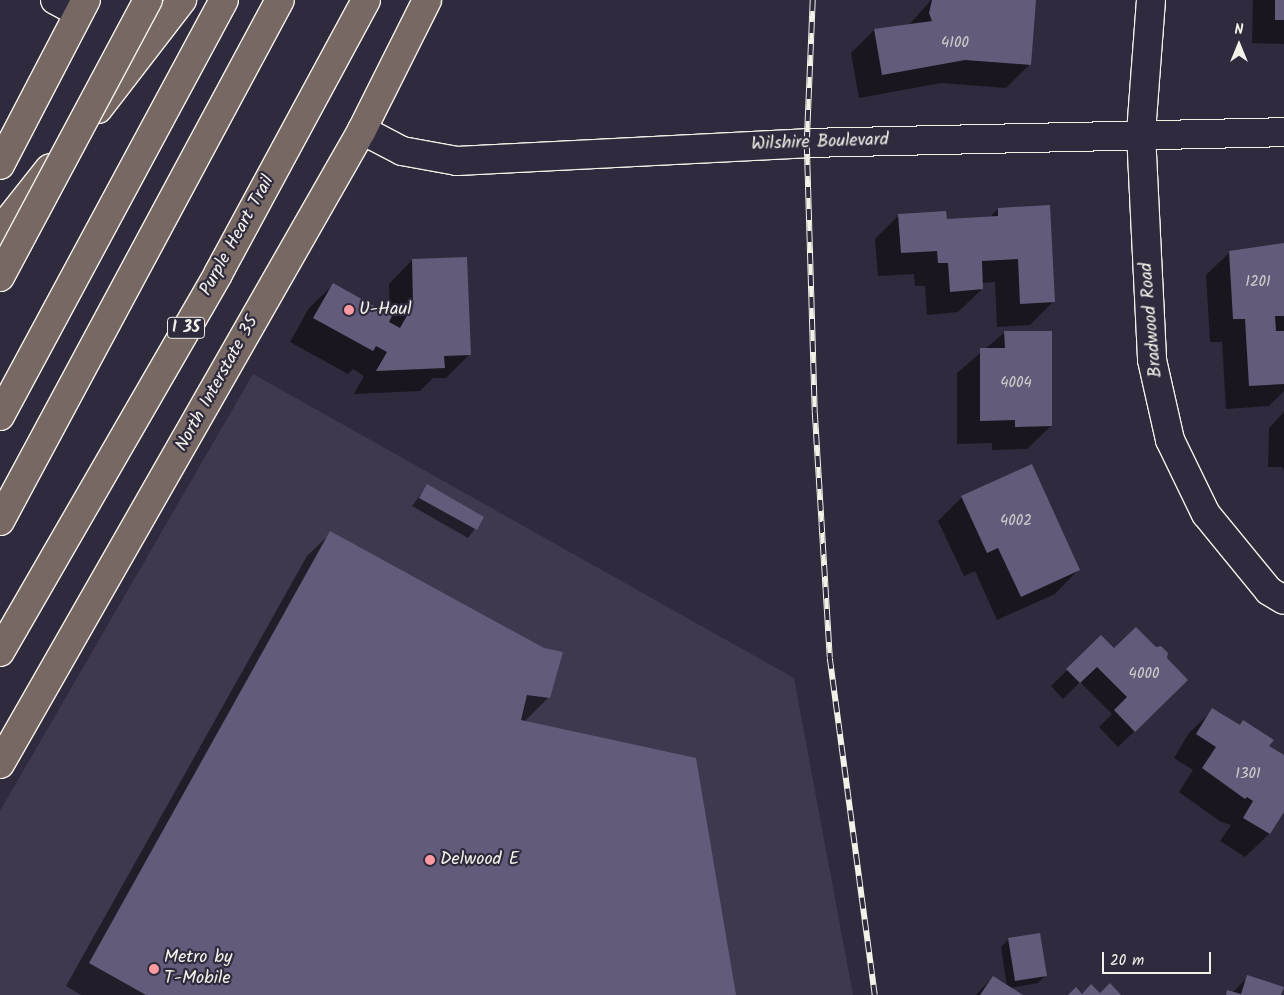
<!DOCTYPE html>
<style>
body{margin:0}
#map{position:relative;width:1284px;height:995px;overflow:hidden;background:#2f2a3d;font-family:Kalam,sans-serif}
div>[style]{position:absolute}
.built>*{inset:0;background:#3e394f}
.shadow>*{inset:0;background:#0007}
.building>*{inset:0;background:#625c7a}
.roads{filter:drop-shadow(1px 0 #f4f1e8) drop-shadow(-1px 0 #f4f1e8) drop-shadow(0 1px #f4f1e8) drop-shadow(0 -1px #f4f1e8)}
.minor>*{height:28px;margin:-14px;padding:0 14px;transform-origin:14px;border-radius:14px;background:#2f2a3d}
.major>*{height:28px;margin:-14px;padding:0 14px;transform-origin:14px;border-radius:14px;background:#776864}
.highway>*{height:28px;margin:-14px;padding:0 14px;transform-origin:14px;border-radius:14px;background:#776864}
.rail>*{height:5.5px;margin-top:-2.75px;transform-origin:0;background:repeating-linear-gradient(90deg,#2f2a3d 0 11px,#f4f1e8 0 22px);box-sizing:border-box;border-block:1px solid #f4f1e8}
.bridges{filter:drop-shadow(1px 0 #f4f1e8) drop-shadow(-1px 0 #f4f1e8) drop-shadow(0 1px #f4f1e8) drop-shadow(0 -1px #f4f1e8)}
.highway-bridge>*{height:28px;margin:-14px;padding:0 14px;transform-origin:14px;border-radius:14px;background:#776864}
.dots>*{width:14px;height:14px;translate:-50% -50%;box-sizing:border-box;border:2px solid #2f2a3d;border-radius:50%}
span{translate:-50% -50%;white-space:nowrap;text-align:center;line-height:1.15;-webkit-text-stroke:4.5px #2f2a3d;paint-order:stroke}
.number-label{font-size:15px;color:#d0cccc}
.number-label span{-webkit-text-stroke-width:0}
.shield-label span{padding:1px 4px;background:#2f2a3d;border:1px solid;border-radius:4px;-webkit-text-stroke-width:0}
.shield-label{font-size:16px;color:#f4f1e8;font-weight:700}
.street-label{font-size:18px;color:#f4f1e8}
.poi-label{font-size:18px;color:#f4f1e8}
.left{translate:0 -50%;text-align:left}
.north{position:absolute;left:1214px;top:20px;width:50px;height:50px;-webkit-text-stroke:4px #2f2a3d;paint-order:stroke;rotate:0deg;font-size:14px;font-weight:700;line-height:20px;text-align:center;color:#f4f1e8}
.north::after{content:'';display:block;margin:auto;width:18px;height:22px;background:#f4f1e8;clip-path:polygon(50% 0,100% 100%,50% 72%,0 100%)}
.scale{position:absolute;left:1102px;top:952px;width:109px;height:22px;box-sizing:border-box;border:2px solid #f4f1e8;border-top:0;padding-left:6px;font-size:15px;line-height:18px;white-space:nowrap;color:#f4f1e8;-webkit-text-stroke:4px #2f2a3d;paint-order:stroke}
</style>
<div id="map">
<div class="built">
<div style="clip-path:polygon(253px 374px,794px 678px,853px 995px,0 995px,0 811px)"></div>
</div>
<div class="shadow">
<div style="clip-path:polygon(931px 0,1035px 0,1030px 64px,1006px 88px,941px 83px,859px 98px,851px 53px,874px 30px,909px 25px)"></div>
<div style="clip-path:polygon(1253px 0,1284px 0,1284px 44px,1252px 43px)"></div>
<div style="clip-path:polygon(998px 209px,1054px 301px,1030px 325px,997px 327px,995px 282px,982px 283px,982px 289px,958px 312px,927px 315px,925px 286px,915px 286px,914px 274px,878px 276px,875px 239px,899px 215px,945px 221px,989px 218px)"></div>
<div style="clip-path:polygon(1284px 244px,1284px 391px,1269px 406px,1226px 409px,1222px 342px,1210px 342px,1206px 275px,1230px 252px)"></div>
<div style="clip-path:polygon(412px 260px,470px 354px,446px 378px,433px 378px,420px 391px,354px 394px,364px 376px,353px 369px,348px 374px,290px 342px,309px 308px,333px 285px,390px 316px,389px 284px)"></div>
<div style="clip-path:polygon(1005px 332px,1051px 426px,1027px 449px,992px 450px,992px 443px,957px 444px,957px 373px)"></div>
<div style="clip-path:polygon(1284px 412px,1284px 470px,1282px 467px,1268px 467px,1269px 428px)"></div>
<div style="clip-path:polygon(427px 486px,483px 518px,468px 538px,412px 506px)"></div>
<div style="clip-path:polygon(962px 497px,1078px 570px,1055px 594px,997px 620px,975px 571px,964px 576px,938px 521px)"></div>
<div style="clip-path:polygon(331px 533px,549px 697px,524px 722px,735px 995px,81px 995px,66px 986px,307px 556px)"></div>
<div style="clip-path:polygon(1101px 637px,1114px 650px,1155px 648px,1187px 680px,1118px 747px,1099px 727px,1112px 714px,1080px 682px,1063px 699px,1051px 686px)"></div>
<div style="clip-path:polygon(1213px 710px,1284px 757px,1284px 810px,1269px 834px,1245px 857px,1220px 841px,1231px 825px,1221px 822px,1179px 792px,1193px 770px,1174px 758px,1189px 733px)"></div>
<div style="clip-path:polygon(1009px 939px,1046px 975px,1038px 983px,1010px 988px,1020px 995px,976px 995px,993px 977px,1007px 987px,1001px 947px)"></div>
<div style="clip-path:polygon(1248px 977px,1280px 995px,1224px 995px,1232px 993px)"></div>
</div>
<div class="building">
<div style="clip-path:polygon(932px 0,1036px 0,1031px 65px,965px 60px,882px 75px,874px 29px,932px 21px,929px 13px)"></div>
<div style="clip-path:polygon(1275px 0,1284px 0,1284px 20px,1275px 20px)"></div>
<div style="clip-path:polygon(1050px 205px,1055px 302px,1020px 304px,1018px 259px,982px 261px,983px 289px,950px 292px,948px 263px,938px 263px,937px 251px,901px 253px,898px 214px,946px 211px,947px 219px,998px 216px,998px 208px)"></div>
<div style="clip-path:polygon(1284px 243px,1284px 316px,1275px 316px,1276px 331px,1284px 331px,1284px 384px,1249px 386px,1245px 319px,1233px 319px,1229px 251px)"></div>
<div style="clip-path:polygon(467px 257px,471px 355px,444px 356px,445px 368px,376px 371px,387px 352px,376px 346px,373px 351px,313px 318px,333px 283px,392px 316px,389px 322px,400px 328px,413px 305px,412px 259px)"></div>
<div style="clip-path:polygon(1004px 331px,1052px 331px,1052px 426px,1015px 427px,1015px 420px,980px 421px,980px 348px,1005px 348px)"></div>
<div style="clip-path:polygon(1032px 464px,1080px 570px,1021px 597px,998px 548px,987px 553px,961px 496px)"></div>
<div style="clip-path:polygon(427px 484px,484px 517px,477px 530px,419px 498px)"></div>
<div style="clip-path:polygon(330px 531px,544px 648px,563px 652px,550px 698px,527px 695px,521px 720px,696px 758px,736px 995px,146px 995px,89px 963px)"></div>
<div style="clip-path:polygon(1136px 627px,1156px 647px,1161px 646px,1168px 653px,1167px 658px,1188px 680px,1135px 732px,1114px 710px,1127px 697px,1097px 667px,1080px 683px,1066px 669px,1101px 635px,1114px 648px)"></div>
<div style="clip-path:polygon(1212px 708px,1240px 725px,1243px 720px,1274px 740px,1269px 746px,1284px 755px,1284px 812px,1270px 834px,1243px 818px,1253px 801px,1247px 797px,1245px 799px,1202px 768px,1216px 747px,1196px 734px)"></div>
<div style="clip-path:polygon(1040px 933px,1047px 976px,1015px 981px,1008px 938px)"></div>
<div style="clip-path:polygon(1247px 975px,1284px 987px,1281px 995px,1226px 995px,1227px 990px,1241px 994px)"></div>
<div style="clip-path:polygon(993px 976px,1023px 995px,980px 995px)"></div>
<div style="clip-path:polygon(1110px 983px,1121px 995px,1068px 995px,1076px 987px,1082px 994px,1091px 984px,1100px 993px)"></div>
</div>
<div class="roads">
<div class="minor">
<div style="left:55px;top:0;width:27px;rotate:28deg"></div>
<div style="left:1151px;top:0;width:133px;rotate:94.3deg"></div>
<div style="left:1141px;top:133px;width:227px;rotate:87.2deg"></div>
<div style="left:1152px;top:360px;width:82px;rotate:77.3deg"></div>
<div style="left:1170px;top:440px;width:82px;rotate:64.1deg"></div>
<div style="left:1206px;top:514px;width:99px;rotate:50.7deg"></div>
<div style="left:1269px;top:591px;width:17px;rotate:31deg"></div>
<div style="left:362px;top:130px;width:45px;rotate:27.7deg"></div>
<div style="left:402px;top:151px;width:56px;rotate:10.3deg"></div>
<div style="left:457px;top:161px;width:350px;rotate:-2.9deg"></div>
<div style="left:807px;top:143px;width:477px;rotate:-1.3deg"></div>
</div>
<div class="major">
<div style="left:0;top:165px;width:186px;rotate:-62.5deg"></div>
<div style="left:0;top:764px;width:730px;rotate:-60.27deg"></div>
<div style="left:362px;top:130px;width:145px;rotate:-63.4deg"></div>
</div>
<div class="highway">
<div style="left:98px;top:109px;width:138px;rotate:-52.4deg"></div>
<div style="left:0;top:231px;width:80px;rotate:-51.6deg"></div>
<div style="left:0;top:416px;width:472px;rotate:-61.7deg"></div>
<div style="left:0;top:521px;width:591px;rotate:-61.75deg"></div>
<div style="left:0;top:652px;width:436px;rotate:-60deg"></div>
<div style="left:218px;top:274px;width:311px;rotate:-61.6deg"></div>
</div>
</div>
<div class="rail">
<div style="left:813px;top:0;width:143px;rotate:92.4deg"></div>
<div style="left:807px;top:143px;width:269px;rotate:88.3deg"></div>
<div style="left:815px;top:412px;width:246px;rotate:86.5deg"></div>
<div style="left:830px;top:658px;width:340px;rotate:82.4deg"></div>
</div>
<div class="bridges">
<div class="highway-bridge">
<div style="left:0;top:277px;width:314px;rotate:-61.9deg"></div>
</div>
</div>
<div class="dots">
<div style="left:349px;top:310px;background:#ff9aa2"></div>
<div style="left:430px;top:860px;background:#ff9aa2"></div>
<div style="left:154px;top:969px;background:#ff9aa2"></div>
</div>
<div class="number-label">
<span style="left:955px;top:44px">4100</span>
<span style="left:1258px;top:283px">1201</span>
<span style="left:1016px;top:384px">4004</span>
<span style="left:1016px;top:522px">4002</span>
<span style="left:1144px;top:675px">4000</span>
<span style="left:1248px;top:775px">1301</span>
</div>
<div class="shield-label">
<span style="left:186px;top:328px">I 35</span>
</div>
<div class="street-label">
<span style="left:820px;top:143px;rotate:-2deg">Wilshire Boulevard</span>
<span style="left:238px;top:236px;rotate:-61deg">Purple Heart Trail</span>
<span style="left:1152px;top:320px;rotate:-95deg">Bradwood Road</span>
<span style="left:218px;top:384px;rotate:-61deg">North Interstate 35</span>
</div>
<div class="poi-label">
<span class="left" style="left:359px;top:310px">U-Haul</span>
<span class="left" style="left:440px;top:860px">Delwood E</span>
<span class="left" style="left:164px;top:969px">Metro by<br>T-Mobile</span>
</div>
<div class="north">N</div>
<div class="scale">20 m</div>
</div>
